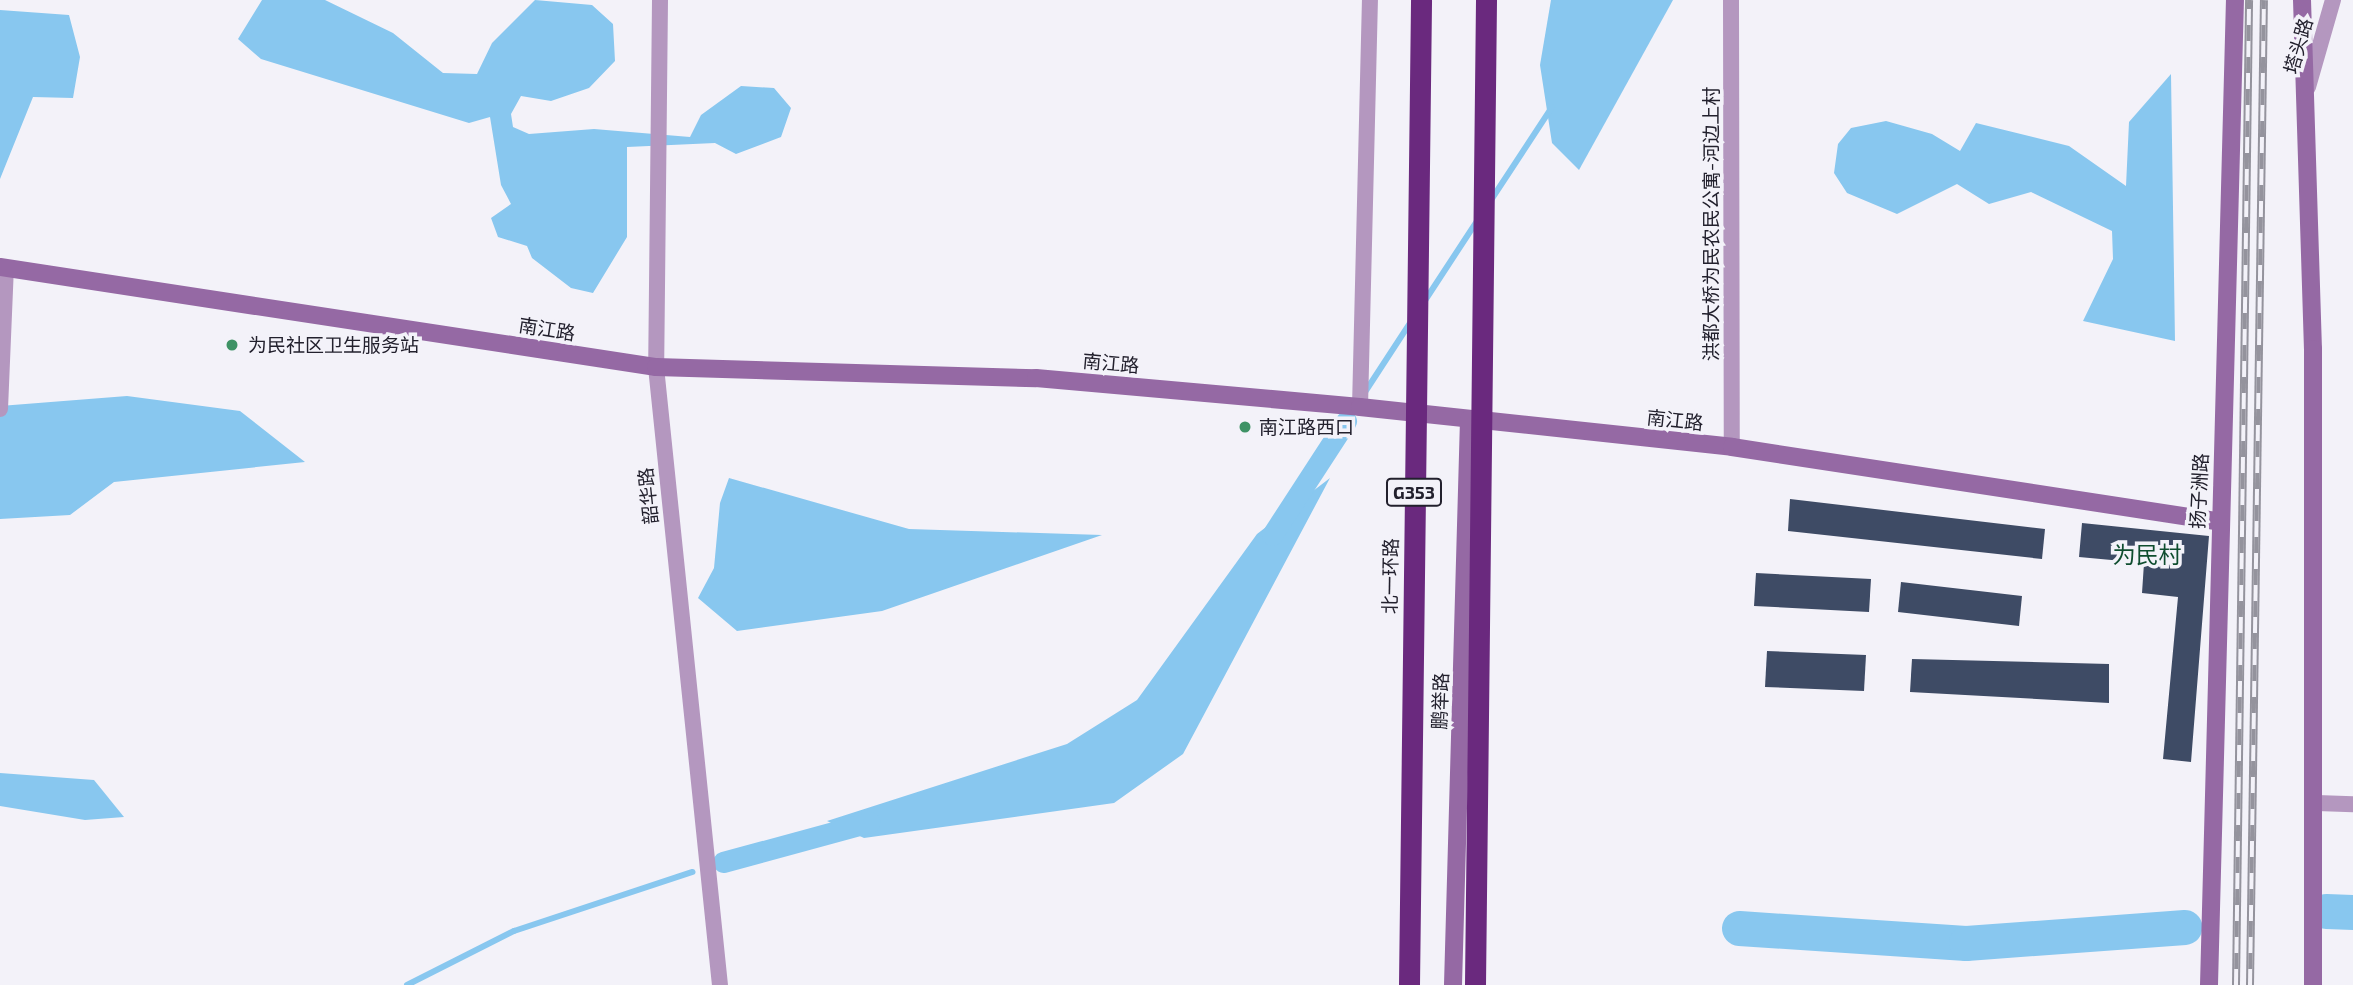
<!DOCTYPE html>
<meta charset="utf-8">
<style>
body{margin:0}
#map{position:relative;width:2353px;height:985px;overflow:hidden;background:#f3f2f9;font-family:"Exo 2","Noto Sans SC",sans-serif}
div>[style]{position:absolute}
.water>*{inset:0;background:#88c7ef}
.stream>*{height:6px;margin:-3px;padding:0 3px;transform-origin:3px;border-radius:3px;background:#88c7ef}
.canal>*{height:21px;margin:-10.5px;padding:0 10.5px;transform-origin:10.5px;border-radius:10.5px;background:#88c7ef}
.river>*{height:35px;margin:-17.5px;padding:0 17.5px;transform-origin:17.5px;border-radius:17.5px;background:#88c7ef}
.building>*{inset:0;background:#3e4b65}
.street>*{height:16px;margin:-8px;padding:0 8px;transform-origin:8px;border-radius:8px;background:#b497bf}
.secondary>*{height:18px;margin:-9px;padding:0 9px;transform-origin:9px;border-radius:9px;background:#9569a4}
.highway>*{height:21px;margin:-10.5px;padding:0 10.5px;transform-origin:10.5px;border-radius:10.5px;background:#6a297e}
.rail>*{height:8px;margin-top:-4px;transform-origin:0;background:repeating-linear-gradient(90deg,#f3f2f9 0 16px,#94939d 0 32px);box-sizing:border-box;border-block:2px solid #94939d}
.dots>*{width:19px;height:19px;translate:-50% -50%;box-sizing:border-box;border:4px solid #f3f2f9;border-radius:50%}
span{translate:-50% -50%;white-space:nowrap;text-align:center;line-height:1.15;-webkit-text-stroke:7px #f3f2f9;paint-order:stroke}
.shield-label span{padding:2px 5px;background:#f3f2f9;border:2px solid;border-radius:5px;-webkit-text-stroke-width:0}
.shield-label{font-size:18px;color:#22202d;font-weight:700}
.street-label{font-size:19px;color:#22202d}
.poi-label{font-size:19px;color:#22202d}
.left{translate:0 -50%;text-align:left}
.quarter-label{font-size:23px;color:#0f4d2f}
</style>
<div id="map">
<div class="water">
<div style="clip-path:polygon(262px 0,325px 0,393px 33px,443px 73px,477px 74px,492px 43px,535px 0,592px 5px,613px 24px,615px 61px,589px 88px,551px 101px,521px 96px,511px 114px,513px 127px,529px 134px,594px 129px,690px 137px,701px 115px,741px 86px,774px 88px,791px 108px,781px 137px,736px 154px,715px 143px,627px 147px,627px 237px,593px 293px,571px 288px,532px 258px,527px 246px,498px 237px,491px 218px,511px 204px,501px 185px,490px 117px,469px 123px,261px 59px,238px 39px)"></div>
<div style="clip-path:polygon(1551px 0,1673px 0,1579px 170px,1552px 143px,1540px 65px)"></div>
<div style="clip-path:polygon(0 10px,69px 15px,80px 57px,73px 98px,33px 97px,0 179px)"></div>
<div style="clip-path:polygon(2171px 74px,2175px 341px,2083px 321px,2113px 259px,2112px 231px,2031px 192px,1989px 204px,1957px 184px,1897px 214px,1847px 193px,1834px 173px,1838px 144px,1851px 128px,1886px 121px,1932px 134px,1960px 151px,1976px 123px,2069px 146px,2126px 186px,2129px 122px)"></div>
<div style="clip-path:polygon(127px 396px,240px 411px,305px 462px,114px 482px,70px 515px,0 519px,0 406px)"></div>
<div style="clip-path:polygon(729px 478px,909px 529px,1102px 535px,882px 611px,737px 631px,698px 598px,714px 568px,720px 503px)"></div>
<div style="clip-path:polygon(1330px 478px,1183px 754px,1114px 803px,864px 838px,827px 821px,1067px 744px,1137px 700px,1257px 534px)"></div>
<div style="clip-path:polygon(0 773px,94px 780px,124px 817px,85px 820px,0 806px)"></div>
</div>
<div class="stream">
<div style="left:1491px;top:200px;width:111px;rotate:-56.7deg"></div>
<div style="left:1424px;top:302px;width:97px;rotate:-56.8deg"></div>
<div style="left:1365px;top:392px;width:82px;rotate:-56.9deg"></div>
<div style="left:407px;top:985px;width:120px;rotate:-26.8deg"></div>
<div style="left:514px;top:931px;width:188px;rotate:-18.3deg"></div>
</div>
<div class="canal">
<div style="left:1272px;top:535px;width:136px;rotate:-57deg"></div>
<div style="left:723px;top:862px;width:152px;rotate:-15.2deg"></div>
</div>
<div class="river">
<div style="left:2326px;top:911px;width:27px;rotate:2deg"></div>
<div style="left:1739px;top:928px;width:227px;rotate:3.8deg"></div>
<div style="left:1966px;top:943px;width:219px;rotate:-4.2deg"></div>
</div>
<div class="building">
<div style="clip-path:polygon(1790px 499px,2045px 529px,2042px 559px,1788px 531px)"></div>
<div style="clip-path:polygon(2082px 523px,2209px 536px,2191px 762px,2163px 759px,2178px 597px,2142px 593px,2144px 563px,2079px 557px)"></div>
<div style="clip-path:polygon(1756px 573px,1871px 579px,1869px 612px,1754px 606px)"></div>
<div style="clip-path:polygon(1901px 582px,2022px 596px,2019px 626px,1898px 612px)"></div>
<div style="clip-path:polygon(1767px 651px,1866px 655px,1864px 691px,1765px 687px)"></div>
<div style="clip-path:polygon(1912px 659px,2109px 664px,2109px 703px,1910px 692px)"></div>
</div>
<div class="street">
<div style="left:660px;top:0;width:367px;rotate:90.6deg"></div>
<div style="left:656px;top:367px;width:621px;rotate:84.09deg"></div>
<div style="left:1731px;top:0;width:447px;rotate:89.9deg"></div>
<div style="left:2308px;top:87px;width:91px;rotate:-74deg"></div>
<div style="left:1360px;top:407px;width:407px;rotate:-88.6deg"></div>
<div style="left:0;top:409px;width:141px;rotate:-87.6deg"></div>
<div style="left:2317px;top:803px;width:36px;rotate:2deg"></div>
</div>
<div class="secondary">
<div style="left:2302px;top:0;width:349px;rotate:88.2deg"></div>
<div style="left:2313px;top:349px;width:636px;rotate:90deg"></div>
<div style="left:0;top:267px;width:664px;rotate:8.67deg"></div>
<div style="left:656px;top:367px;width:380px;rotate:1.7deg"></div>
<div style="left:1036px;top:378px;width:325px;rotate:5.1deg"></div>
<div style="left:1360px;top:407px;width:374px;rotate:6.1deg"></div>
<div style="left:1732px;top:447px;width:491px;rotate:8.7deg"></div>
<div style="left:1453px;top:985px;width:566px;rotate:-88.38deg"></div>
<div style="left:2209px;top:985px;width:985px;rotate:-88.49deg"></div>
</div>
<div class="highway">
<div style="left:1409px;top:985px;width:985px;rotate:-89.3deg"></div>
<div style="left:1475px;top:985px;width:985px;rotate:-89.36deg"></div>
</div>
<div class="rail">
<div style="left:2236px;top:985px;width:985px;rotate:-89.24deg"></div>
<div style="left:2250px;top:985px;width:985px;rotate:-89.19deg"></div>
</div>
<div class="dots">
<div style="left:232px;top:345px;background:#3e9265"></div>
<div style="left:1245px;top:427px;background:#3e9265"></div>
</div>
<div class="shield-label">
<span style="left:1414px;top:492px">G353</span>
</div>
<div class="street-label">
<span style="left:2298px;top:46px;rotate:-74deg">塔头路</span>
<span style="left:1711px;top:224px;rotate:-90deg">洪都大桥为民农民公寓-河边上村</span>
<span style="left:547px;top:329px;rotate:9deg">南江路</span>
<span style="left:1111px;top:363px;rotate:5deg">南江路</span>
<span style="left:1675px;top:420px;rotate:6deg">南江路</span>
<span style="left:2199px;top:491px;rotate:-87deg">扬子洲路</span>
<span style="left:648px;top:496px;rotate:-96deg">韶华路</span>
<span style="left:1390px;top:576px;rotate:-89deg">北一环路</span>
<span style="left:1440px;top:701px;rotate:-88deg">鹏举路</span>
</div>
<div class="poi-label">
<span class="left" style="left:248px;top:345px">为民社区卫生服务站</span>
<span class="left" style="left:1259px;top:427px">南江路西口</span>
</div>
<div class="quarter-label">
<span style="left:2147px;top:554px">为民村</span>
</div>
</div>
